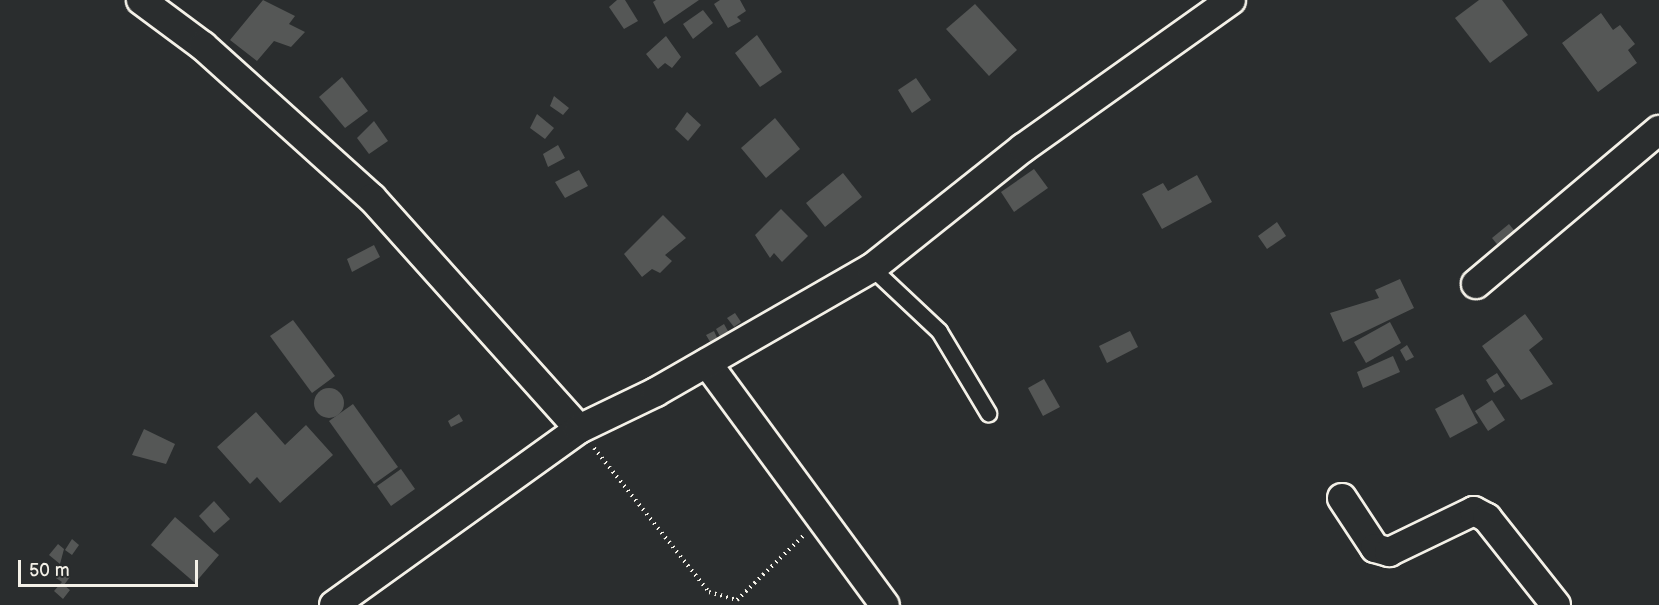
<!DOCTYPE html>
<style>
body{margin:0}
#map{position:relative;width:1659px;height:605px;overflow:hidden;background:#2a2d2e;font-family:"Balsamiq Sans",sans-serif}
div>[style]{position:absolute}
.building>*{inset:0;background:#555756}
.round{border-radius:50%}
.path>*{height:4px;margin-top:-2px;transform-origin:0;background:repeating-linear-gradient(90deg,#f4f1e8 0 1.5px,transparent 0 6px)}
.roads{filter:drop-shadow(2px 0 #f4f1e8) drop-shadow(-2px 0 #f4f1e8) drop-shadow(0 2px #f4f1e8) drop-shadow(0 -2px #f4f1e8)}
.lane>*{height:15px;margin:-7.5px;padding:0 7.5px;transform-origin:7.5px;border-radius:7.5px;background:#2a2d2e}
.street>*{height:28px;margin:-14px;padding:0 14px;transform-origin:14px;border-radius:14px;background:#2a2d2e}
span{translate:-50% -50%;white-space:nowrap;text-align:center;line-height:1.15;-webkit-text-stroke:4.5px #2a2d2e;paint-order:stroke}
.scale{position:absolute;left:18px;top:560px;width:180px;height:27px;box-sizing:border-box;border:3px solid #f4f1e8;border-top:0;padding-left:8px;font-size:18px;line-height:21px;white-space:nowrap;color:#f4f1e8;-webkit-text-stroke:4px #2a2d2e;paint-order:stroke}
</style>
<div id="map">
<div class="building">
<div style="clip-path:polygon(263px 0,295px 16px,289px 24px,305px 32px,291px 47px,274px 41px,257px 61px,230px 40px)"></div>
<div style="clip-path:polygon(617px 0,625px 0,638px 21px,624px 29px,609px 7px)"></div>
<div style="clip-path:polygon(699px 0,664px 24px,653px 2px,656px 0)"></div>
<div style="clip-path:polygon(720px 0,740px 0,746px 11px,737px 17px,741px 21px,728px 28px,714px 4px)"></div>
<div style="clip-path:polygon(1479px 0,1502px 0,1528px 35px,1490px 63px,1455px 18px)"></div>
<div style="clip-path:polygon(975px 4px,1017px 50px,989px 76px,946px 29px)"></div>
<div style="clip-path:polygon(703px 10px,713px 23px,693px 39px,683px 24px)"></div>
<div style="clip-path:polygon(1601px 13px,1613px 30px,1620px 25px,1635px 44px,1628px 50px,1637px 63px,1598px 92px,1562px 43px)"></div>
<div style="clip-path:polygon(757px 35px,782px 72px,760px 87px,735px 53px)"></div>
<div style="clip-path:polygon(666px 36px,681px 57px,672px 68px,665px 63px,658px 69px,646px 54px)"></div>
<div style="clip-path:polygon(342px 77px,368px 111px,345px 128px,319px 97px)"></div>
<div style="clip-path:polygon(916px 78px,931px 100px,912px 113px,898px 90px)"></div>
<div style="clip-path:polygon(554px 96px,569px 108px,563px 115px,550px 106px)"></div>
<div style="clip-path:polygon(687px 112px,701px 125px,688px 141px,675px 129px)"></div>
<div style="clip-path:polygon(537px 114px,554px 128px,545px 139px,530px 128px)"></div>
<div style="clip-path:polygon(775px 118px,800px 149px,766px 178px,741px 148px)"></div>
<div style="clip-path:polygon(374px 121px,388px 141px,369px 154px,357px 138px)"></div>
<div style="clip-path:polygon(558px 145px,565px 158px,548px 167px,543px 154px)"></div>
<div style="clip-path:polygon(1034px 169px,1048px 188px,1014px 212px,1001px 192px)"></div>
<div style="clip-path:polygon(579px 170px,588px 186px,565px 198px,555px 182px)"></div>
<div style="clip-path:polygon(843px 173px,862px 197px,825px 227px,806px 203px)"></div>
<div style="clip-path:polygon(1197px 175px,1212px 202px,1162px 229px,1142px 194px,1163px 183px,1168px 191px)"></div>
<div style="clip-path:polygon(781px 209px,808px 236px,782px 262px,774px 253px,770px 258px,755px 235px)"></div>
<div style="clip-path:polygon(663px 215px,686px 238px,665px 255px,672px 261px,660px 273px,652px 269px,642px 277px,624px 254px)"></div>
<div style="clip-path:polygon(1277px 222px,1286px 236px,1267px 249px,1258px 236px)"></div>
<div style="clip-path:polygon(1509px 224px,1517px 234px,1500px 248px,1492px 238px)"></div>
<div style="clip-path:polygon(374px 245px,380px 257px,352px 272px,347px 259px)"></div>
<div style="clip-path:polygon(1400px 279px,1414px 308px,1343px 342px,1330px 313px,1379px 298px,1375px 290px)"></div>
<div style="clip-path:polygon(735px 313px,741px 322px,734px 327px,727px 318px)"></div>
<div style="clip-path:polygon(1525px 314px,1543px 339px,1529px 350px,1553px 384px,1521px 400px,1482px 346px)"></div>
<div style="clip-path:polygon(293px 320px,335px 376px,312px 393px,270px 336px)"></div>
<div style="clip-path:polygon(1390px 322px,1401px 343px,1366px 363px,1354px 342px)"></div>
<div style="clip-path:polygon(724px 324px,729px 333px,721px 338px,716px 329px)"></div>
<div style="clip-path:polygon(714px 331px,719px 342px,712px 345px,706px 335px)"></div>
<div style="clip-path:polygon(1130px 331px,1138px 347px,1107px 363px,1099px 346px)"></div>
<div style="clip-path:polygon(1407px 345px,1414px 357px,1406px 361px,1400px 350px)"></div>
<div style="clip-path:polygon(1393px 356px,1400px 372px,1363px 388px,1357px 372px)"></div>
<div style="clip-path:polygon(1497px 373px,1505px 386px,1494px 393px,1486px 380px)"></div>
<div style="clip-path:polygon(1044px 379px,1060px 407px,1043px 416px,1028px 388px)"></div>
<div class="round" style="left:314px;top:388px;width:30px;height:30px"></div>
<div style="clip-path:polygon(1463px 394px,1478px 423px,1450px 438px,1435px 409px)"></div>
<div style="clip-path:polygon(1492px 400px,1505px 420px,1488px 431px,1475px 411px)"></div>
<div style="clip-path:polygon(353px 404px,398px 467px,374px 484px,329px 421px)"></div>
<div style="clip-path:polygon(256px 412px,285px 445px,306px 425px,333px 455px,280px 503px,257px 477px,250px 484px,217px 447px)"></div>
<div style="clip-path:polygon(459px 414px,463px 421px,451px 427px,448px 421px)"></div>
<div style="clip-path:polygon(144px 429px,175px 444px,166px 464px,132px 455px)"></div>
<div style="clip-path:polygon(401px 469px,415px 489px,391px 506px,377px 486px)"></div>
<div style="clip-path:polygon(214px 501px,230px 519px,214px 533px,199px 516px)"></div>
<div style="clip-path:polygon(175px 517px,219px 555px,195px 583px,151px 545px)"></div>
<div style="clip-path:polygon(72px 539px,79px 545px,72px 555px,65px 550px)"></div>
<div style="clip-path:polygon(58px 544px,64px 549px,60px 564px,49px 555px)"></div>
<div style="clip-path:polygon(61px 570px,70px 577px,64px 585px,70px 590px,63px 599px,54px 591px,62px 582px,56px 578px)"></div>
</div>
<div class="path">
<div style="left:594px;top:448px;width:184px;rotate:51.4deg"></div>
<div style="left:709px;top:592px;width:29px;rotate:16deg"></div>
<div style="left:737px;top:600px;width:92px;rotate:-44.1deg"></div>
</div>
<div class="roads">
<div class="lane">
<div style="left:872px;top:268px;width:92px;rotate:43.2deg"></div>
<div style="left:939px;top:331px;width:96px;rotate:59.1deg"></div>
</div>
<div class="street">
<div style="left:141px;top:0;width:77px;rotate:36.6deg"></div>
<div style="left:203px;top:46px;width:227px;rotate:42deg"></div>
<div style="left:372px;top:198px;width:310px;rotate:48.1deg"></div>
<div style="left:1476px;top:284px;width:239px;rotate:-40.1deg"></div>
<div style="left:707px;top:363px;width:300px;rotate:53.7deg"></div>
<div style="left:1342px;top:498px;width:60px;rotate:56.6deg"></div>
<div style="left:1375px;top:548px;width:15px;rotate:16deg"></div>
<div style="left:1389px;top:552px;width:94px;rotate:-25.8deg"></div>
<div style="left:1474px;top:511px;width:15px;rotate:28deg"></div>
<div style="left:1487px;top:518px;width:111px;rotate:51.6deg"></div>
<div style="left:334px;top:605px;width:302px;rotate:-35.7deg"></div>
<div style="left:579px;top:429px;width:85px;rotate:-25.7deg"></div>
<div style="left:656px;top:392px;width:249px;rotate:-29.9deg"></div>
<div style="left:872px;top:268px;width:193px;rotate:-38.5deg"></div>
<div style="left:1023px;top:148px;width:255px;rotate:-35.4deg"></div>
</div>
</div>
<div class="scale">50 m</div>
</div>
